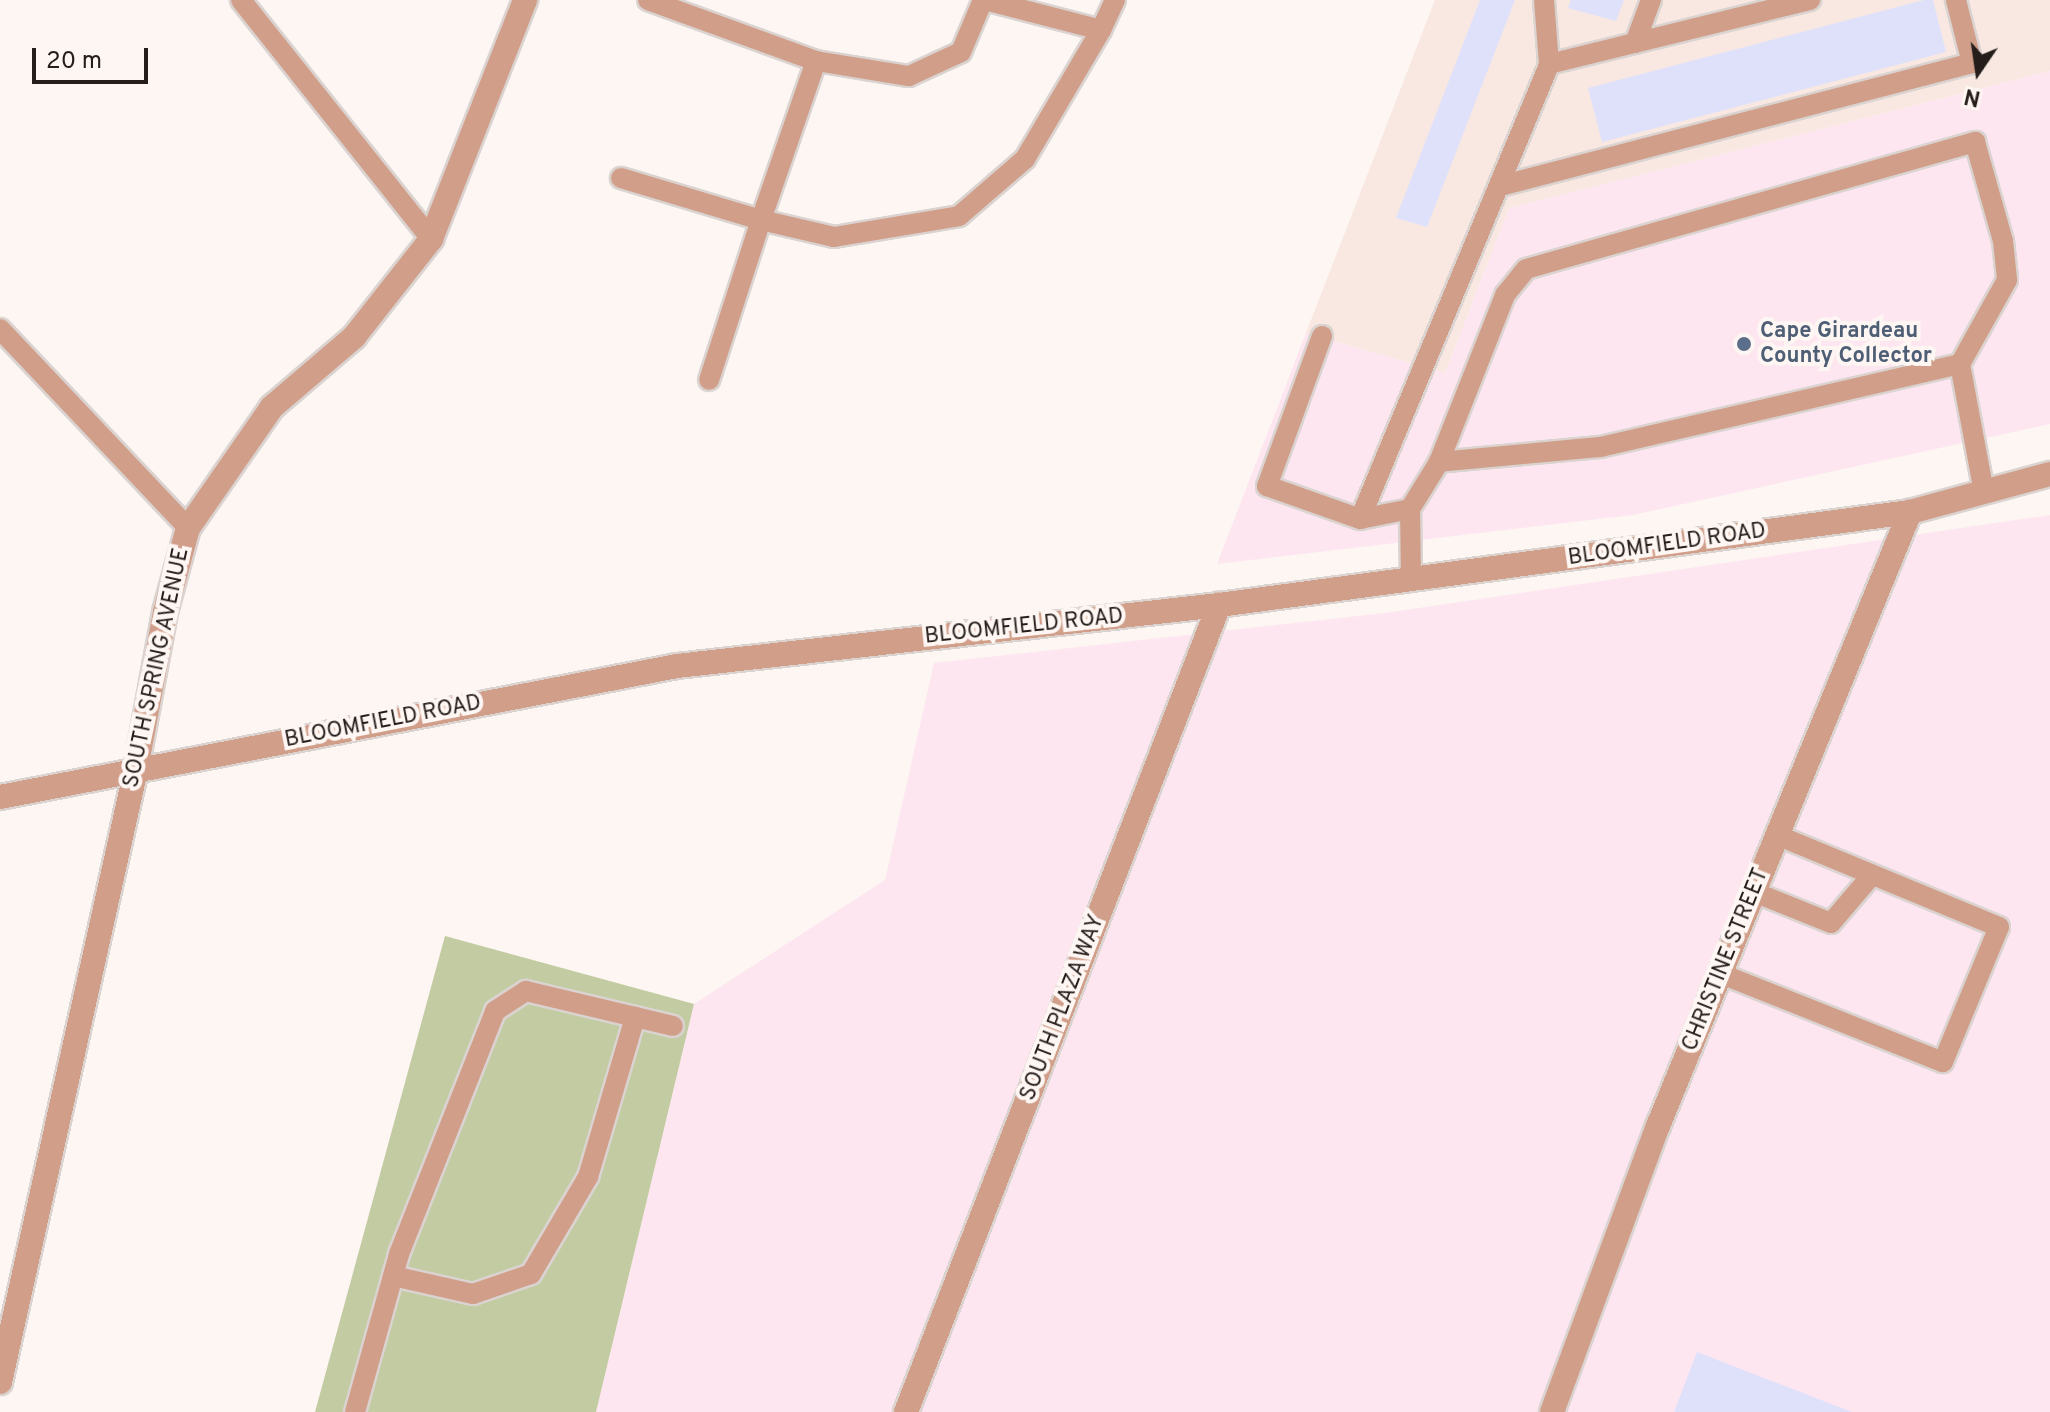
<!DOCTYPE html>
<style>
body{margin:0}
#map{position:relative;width:2050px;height:1412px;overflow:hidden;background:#fdf6f3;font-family:Overpass,sans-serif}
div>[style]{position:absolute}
.commercial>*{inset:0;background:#fee6f1}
.built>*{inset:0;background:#f8e8e1}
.green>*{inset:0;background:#c2cba1}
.building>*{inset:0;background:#dfe1fb}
.roads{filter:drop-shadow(2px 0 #dad3d0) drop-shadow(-2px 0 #dad3d0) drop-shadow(0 2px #dad3d0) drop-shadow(0 -2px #dad3d0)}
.lane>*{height:20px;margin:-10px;padding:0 10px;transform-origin:10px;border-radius:10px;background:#d19e8a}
.street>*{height:24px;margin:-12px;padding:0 12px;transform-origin:12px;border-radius:12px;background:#d19e8a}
.dots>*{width:22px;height:22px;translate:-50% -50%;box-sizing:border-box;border:4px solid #fdf6f3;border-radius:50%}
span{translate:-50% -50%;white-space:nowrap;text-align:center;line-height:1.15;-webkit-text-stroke:8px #fdf6f3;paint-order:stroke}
.service-label{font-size:22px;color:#4e5e75;font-weight:700}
.left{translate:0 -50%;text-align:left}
.street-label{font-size:22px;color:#241d1a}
.north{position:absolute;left:1938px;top:32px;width:80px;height:80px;-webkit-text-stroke:6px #fdf6f3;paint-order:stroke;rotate:193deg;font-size:22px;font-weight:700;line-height:32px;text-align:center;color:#241d1a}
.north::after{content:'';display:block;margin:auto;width:28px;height:36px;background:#241d1a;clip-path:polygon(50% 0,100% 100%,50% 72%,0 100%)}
.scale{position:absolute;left:32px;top:48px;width:116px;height:36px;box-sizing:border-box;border:4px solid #241d1a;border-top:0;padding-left:10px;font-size:24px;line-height:28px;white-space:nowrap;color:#241d1a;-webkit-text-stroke:6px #fdf6f3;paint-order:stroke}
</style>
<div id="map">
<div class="commercial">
<div style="clip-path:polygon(2050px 71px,2050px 424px,1633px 515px,1217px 564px,1306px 333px,1445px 373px,1509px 208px)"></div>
<div style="clip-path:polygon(2050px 515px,2050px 1412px,596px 1412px,694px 1004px,885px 880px,934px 663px,1385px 613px)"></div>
</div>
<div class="built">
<div style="clip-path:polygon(1435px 0,2050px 0,2050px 71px,1509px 208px,1445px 373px,1306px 333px)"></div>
</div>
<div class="green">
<div style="clip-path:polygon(445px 936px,694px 1004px,596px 1412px,315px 1412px)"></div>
</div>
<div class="building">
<div style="clip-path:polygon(1480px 0,1515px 0,1427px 227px,1396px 218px)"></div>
<div style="clip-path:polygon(1571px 0,1624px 0,1616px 21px,1568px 8px)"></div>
<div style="clip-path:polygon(1924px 0,1933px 0,1946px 52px,1602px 142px,1588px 88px)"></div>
<div style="clip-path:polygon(1697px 1352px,1852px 1412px,1674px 1412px)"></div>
</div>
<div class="roads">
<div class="lane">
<div style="left:241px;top:0;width:305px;rotate:51.5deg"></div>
<div style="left:648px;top:0;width:179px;rotate:20deg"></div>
<div style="left:816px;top:61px;width:94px;rotate:9.2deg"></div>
<div style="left:909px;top:76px;width:57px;rotate:-24.8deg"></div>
<div style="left:961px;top:52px;width:56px;rotate:-67.1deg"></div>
<div style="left:985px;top:0;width:120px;rotate:14.5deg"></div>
<div style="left:1101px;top:30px;width:33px;rotate:-65deg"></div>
<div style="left:1544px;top:0;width:64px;rotate:85.5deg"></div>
<div style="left:1635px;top:43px;width:46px;rotate:-69.6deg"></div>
<div style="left:816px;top:61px;width:168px;rotate:109.1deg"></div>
<div style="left:761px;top:220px;width:75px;rotate:13.1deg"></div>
<div style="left:834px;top:237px;width:127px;rotate:-9.5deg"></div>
<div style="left:959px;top:216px;width:87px;rotate:-40.8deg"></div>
<div style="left:1025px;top:159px;width:150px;rotate:-59.5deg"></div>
<div style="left:621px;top:178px;width:146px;rotate:16.7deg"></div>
<div style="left:761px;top:220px;width:168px;rotate:108deg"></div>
<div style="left:1500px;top:186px;width:488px;rotate:-14.6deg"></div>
<div style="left:1972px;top:63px;width:65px;rotate:-104.3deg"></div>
<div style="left:0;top:329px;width:274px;rotate:46.6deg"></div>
<div style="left:1322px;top:336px;width:160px;rotate:110.1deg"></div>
<div style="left:1267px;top:486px;width:99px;rotate:19.5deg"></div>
<div style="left:1360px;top:519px;width:51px;rotate:-11.3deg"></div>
<div style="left:1960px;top:364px;width:369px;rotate:167deg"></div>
<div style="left:1600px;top:447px;width:162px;rotate:174.7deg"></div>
<div style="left:1439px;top:462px;width:180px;rotate:-68.4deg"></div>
<div style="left:1505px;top:295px;width:33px;rotate:-51deg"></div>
<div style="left:1526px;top:269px;width:467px;rotate:-15.8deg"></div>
<div style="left:1975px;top:142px;width:103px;rotate:74.2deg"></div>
<div style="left:2003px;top:241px;width:39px;rotate:84deg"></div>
<div style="left:2007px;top:280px;width:96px;rotate:119.2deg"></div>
<div style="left:1960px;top:364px;width:130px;rotate:79.4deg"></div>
<div style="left:1360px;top:519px;width:493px;rotate:-67.4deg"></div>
<div style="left:1549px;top:64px;width:269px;rotate:-13.8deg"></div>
<div style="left:1411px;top:579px;width:70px;rotate:-90.8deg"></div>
<div style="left:1410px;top:509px;width:55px;rotate:-58.3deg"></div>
<div style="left:1754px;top:892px;width:83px;rotate:21.9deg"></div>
<div style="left:1831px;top:923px;width:63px;rotate:-49.5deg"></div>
<div style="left:1719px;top:973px;width:241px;rotate:21.7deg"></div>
<div style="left:1943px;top:1062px;width:146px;rotate:-67.5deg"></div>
<div style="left:1999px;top:927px;width:240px;rotate:-157.5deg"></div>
<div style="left:393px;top:1276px;width:82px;rotate:12.7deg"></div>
<div style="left:473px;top:1294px;width:61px;rotate:-19deg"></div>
<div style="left:531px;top:1274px;width:113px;rotate:-59.6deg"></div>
<div style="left:588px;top:1177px;width:167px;rotate:-73.6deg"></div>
<div style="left:355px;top:1412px;width:164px;rotate:-74.4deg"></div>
<div style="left:399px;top:1254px;width:261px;rotate:-68.4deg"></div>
<div style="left:495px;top:1011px;width:37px;rotate:-33deg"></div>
<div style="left:526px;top:991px;width:151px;rotate:13.4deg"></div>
</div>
<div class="street">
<div style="left:0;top:797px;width:690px;rotate:-10.95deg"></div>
<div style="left:677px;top:666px;width:545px;rotate:-6.42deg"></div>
<div style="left:1219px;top:605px;width:697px;rotate:-7.67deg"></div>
<div style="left:1910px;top:512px;width:145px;rotate:-15.2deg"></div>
<div style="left:0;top:1382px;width:628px;rotate:-77.49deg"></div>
<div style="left:136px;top:769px;width:160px;rotate:-79.5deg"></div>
<div style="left:165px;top:612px;width:87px;rotate:-74.7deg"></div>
<div style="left:188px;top:528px;width:147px;rotate:-55.2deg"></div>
<div style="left:272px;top:407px;width:108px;rotate:-40.5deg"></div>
<div style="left:354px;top:337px;width:125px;rotate:-51.8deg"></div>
<div style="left:431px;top:239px;width:257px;rotate:-68.5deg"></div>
<div style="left:906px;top:1412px;width:866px;rotate:-68.8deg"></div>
<div style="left:1552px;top:1412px;width:305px;rotate:-69.7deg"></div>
<div style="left:1658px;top:1126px;width:664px;rotate:-67.69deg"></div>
</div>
</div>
<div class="dots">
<div style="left:1744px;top:344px;background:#5c6f8a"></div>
</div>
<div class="service-label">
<span class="left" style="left:1760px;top:344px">Cape Girardeau<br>County Collector</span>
</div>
<div class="street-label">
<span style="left:1667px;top:545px;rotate:-8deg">BLOOMFIELD ROAD</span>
<span style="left:1024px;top:627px;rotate:-6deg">BLOOMFIELD ROAD</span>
<span style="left:157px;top:668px;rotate:-78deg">SOUTH SPRING AVENUE</span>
<span style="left:383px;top:722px;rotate:-11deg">BLOOMFIELD ROAD</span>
<span style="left:1726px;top:960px;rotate:-68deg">CHRISTINE STREET</span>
<span style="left:1063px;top:1008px;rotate:-69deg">SOUTH PLAZA WAY</span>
</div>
<div class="north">N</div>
<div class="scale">20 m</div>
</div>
